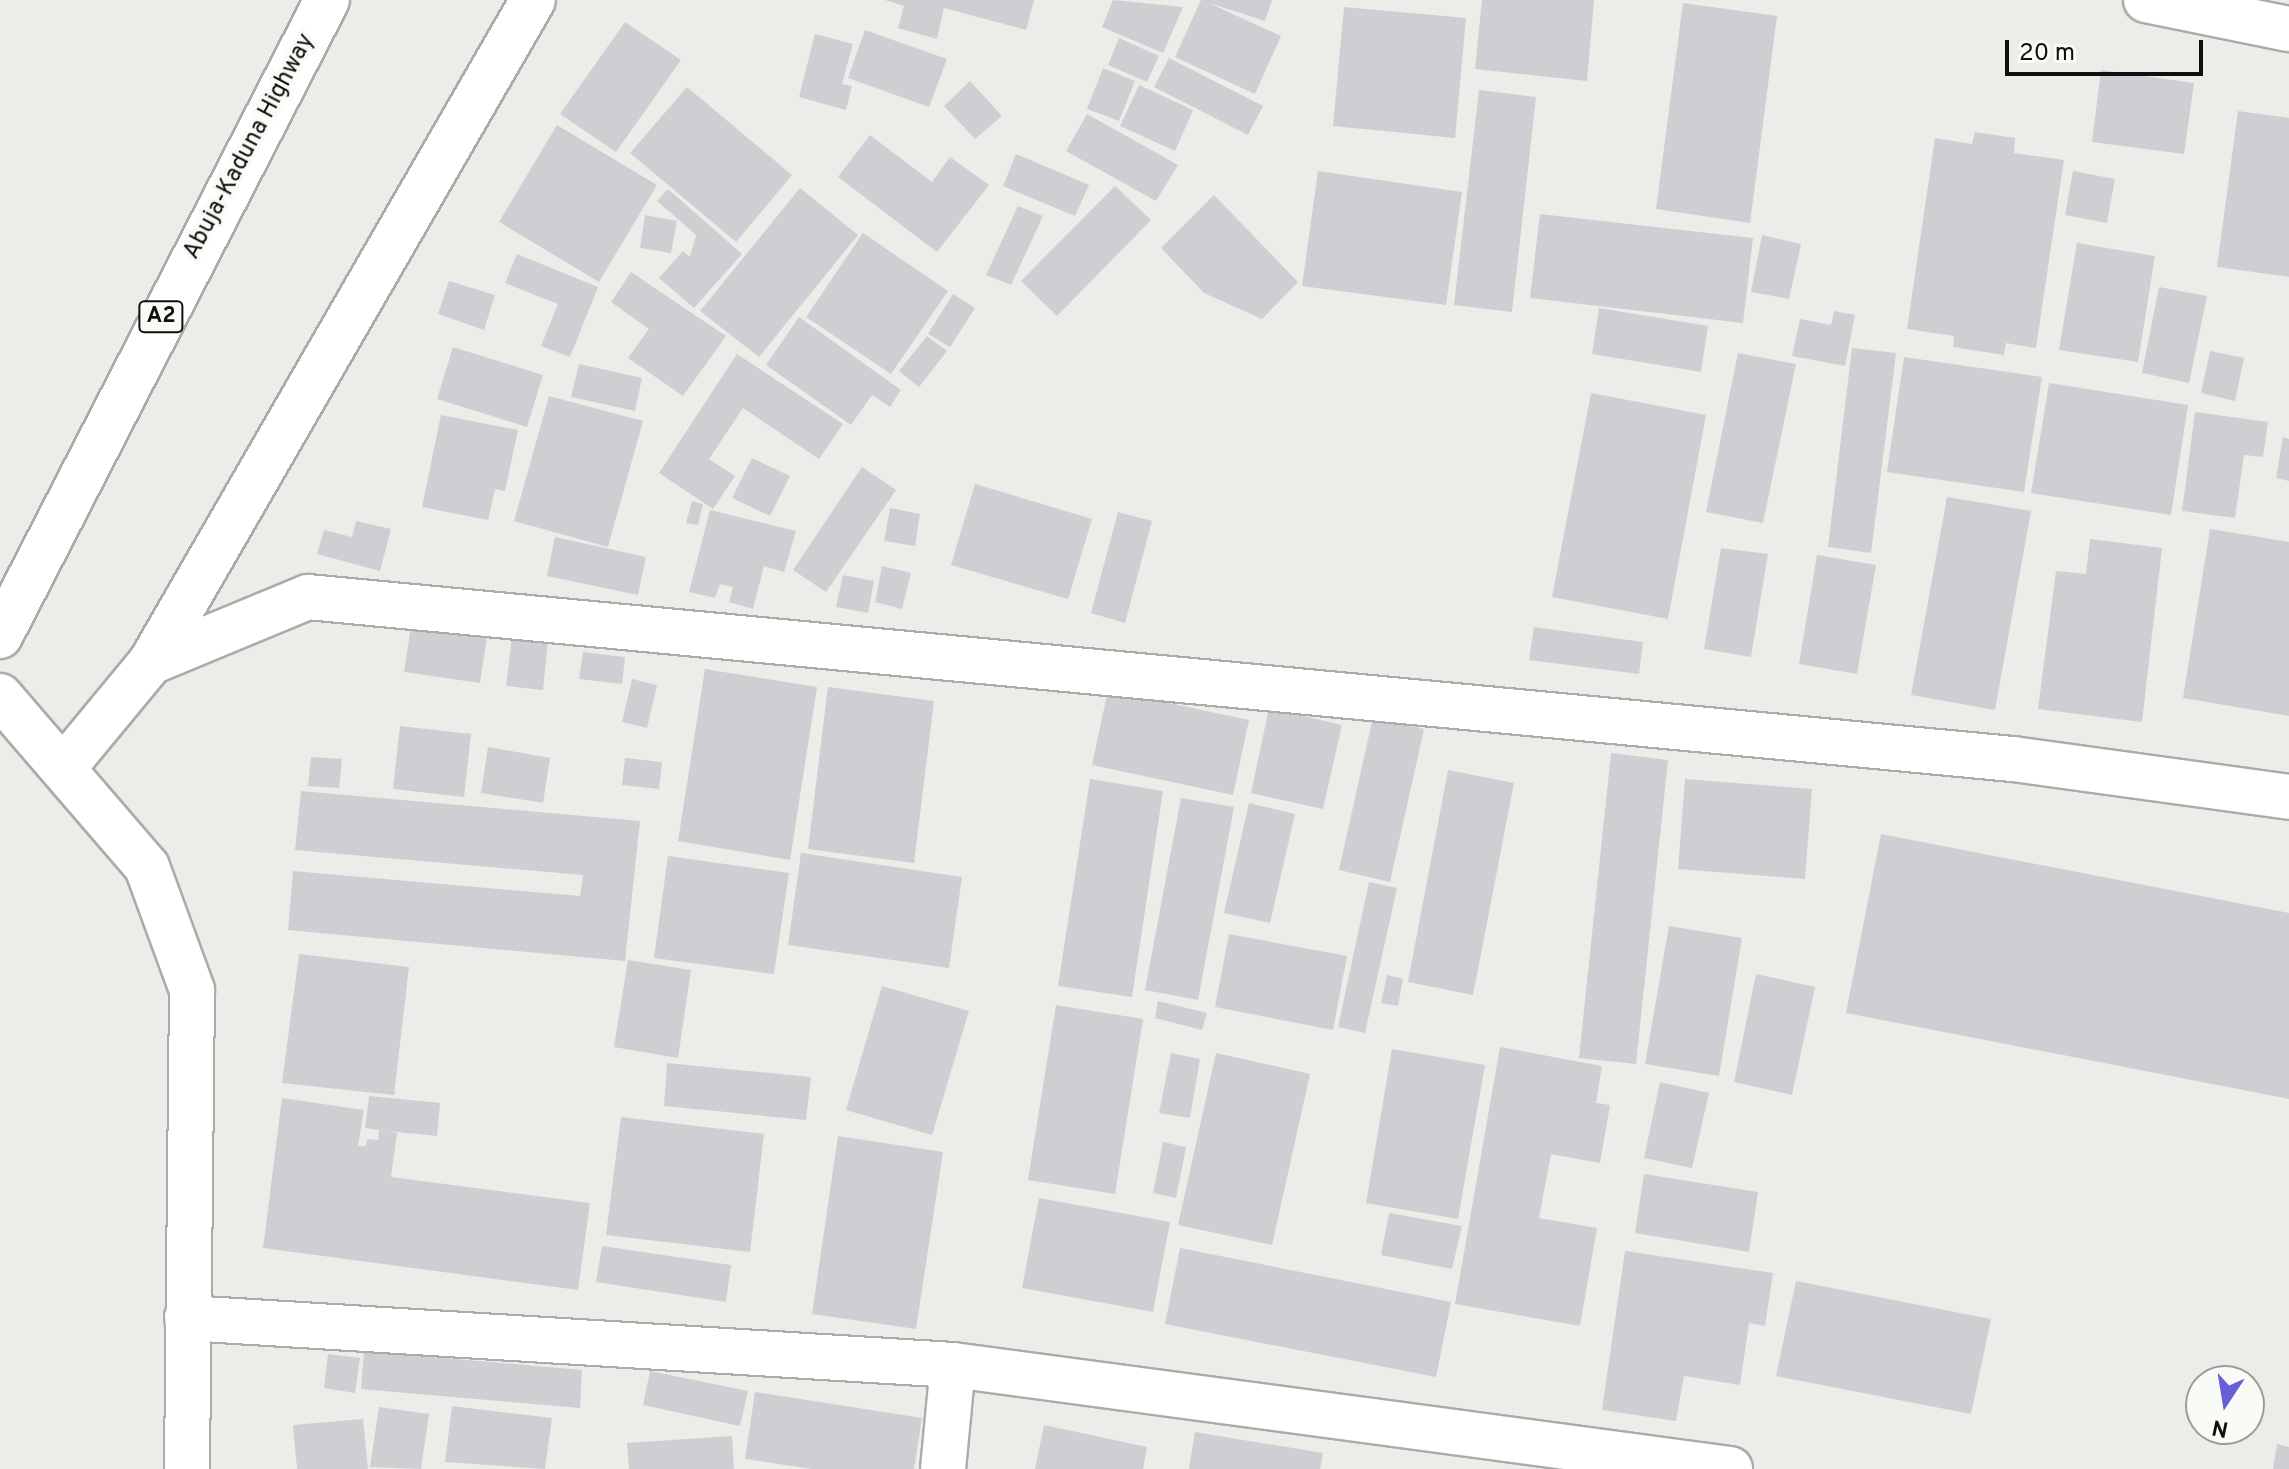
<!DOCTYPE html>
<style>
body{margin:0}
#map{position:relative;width:2289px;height:1469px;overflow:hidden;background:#ebede9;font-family:Overpass,sans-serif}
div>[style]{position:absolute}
.building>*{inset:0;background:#cecfd3}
.roads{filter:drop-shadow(2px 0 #a9aca8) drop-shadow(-2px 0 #a9aca8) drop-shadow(0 2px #a9aca8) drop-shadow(0 -2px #a9aca8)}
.minor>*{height:44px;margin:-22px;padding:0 22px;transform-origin:22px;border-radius:22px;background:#fff}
.tertiary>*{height:44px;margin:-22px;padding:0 22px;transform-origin:22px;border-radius:22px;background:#fff}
.trunk>*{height:44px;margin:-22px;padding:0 22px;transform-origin:22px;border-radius:22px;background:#fff}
span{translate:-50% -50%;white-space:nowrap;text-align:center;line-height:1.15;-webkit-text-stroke:8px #f8fbf6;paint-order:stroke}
.shield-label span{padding:2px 6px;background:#f8fbf6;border:2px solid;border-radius:6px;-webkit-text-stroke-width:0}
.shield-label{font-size:22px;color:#0f100e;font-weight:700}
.street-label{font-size:24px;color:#0f100e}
.north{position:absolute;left:2185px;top:1365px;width:80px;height:80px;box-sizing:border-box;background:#f8fbf6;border:2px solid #9b9d99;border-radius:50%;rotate:192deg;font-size:22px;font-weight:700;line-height:32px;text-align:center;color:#0f100e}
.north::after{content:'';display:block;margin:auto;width:28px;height:36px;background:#685ed7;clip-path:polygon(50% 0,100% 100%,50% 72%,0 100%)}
.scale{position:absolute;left:2005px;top:40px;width:198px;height:36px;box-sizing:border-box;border:4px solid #0f100e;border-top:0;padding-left:10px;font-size:24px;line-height:28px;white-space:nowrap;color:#0f100e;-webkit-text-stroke:6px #f8fbf6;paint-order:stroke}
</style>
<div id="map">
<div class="building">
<div style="clip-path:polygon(885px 0,1034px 0,1026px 30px,944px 8px,937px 39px,898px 28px,904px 6px)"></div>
<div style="clip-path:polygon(1113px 0,1183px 7px,1163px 53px,1102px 27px)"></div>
<div style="clip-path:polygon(1201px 0,1272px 0,1265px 21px,1209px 3px,1281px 36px,1255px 94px,1175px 57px)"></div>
<div style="clip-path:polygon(1482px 0,1594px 0,1587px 81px,1475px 69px)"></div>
<div style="clip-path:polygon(1683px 3px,1777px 16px,1750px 223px,1656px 209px)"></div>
<div style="clip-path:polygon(1344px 7px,1466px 18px,1455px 138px,1333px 126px)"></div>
<div style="clip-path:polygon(625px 22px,681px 60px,616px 152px,560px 114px)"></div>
<div style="clip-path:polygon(865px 30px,947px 59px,929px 107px,848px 78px)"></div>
<div style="clip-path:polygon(815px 34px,853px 44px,842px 84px,852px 86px,846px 110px,799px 97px)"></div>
<div style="clip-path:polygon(1119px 38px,1159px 56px,1147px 82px,1108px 65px)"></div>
<div style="clip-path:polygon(1169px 58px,1263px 106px,1248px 135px,1154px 87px)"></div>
<div style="clip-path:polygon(1103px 68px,1135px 81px,1119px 121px,1087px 109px)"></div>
<div style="clip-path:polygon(2101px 70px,2194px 83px,2184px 154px,2092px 142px)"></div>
<div style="clip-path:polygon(970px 81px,1002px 116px,975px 139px,944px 106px)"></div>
<div style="clip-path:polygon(1139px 85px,1193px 110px,1175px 151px,1120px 126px)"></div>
<div style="clip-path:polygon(687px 87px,792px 175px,736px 242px,630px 153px)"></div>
<div style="clip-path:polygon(1479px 90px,1536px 97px,1512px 312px,1454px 305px)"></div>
<div style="clip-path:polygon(2238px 111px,2289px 118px,2289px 277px,2217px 267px)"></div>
<div style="clip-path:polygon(1087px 114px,1178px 165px,1156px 201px,1066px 151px)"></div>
<div style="clip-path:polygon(557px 125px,657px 185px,599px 282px,499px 222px)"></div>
<div style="clip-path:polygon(1975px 132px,2015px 138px,2014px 153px,2064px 160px,2036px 348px,2006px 343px,2004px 355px,1953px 347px,1954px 336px,1907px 329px,1935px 138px,1972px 144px)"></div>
<div style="clip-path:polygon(870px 135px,932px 182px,950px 157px,989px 185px,937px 252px,838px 177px)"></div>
<div style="clip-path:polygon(1016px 154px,1089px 185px,1075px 216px,1003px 186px)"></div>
<div style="clip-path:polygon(1318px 171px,1462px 192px,1446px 305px,1302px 286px)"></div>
<div style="clip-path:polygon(2073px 171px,2115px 179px,2107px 223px,2065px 215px)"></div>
<div style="clip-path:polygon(1115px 186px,1151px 220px,1057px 316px,1021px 281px)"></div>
<div style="clip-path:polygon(800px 188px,858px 235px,759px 357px,700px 311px)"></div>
<div style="clip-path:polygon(668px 189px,742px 254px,694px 308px,659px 278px,683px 251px,690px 257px,696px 235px,657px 201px)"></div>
<div style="clip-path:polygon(1214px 195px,1298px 282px,1262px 319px,1204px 293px,1161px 248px)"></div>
<div style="clip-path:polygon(1018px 206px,1043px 216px,1011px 285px,986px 275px)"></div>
<div style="clip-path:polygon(1540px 214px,1753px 238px,1743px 323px,1530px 298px)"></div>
<div style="clip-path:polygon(645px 215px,677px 221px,671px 253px,640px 248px)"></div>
<div style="clip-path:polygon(863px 233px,948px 291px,891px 374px,806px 317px)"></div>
<div style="clip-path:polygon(1762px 235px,1801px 244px,1789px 299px,1751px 292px)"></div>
<div style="clip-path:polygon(2077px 243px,2155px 256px,2138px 362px,2059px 350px)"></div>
<div style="clip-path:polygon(517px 254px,598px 287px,570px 357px,541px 346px,558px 304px,505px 283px)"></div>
<div style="clip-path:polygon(631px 272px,726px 336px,683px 396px,628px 358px,649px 329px,611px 302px)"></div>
<div style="clip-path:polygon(449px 281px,495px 295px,484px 330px,438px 314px)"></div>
<div style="clip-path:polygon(2159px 287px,2207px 296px,2189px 383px,2142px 373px)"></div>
<div style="clip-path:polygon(953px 294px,975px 308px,950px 347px,928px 334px)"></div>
<div style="clip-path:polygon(1599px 308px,1708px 326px,1701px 372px,1592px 354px)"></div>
<div style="clip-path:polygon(1834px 311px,1855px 315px,1845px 366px,1792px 356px,1800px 319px,1831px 325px)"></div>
<div style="clip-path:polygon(799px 317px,901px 390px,890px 407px,872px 395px,851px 425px,766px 365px)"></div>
<div style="clip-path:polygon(927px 336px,947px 351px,919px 387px,899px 371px)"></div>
<div style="clip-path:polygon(453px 347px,543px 375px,527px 427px,437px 399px)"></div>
<div style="clip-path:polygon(1852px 348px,1896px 353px,1871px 553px,1828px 547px)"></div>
<div style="clip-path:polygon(2210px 351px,2244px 358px,2235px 401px,2201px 393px)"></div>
<div style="clip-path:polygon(1738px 353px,1796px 364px,1763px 523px,1706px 512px)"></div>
<div style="clip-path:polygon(737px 354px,843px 424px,819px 459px,743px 408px,709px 459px,735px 476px,713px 509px,659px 473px)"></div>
<div style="clip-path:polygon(1904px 357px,2042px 377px,2024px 492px,1887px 472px)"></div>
<div style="clip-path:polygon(579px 364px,642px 378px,635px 411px,571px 397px)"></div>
<div style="clip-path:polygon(2049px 383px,2188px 405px,2171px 515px,2031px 493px)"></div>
<div style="clip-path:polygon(1591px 393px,1706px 415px,1668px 619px,1552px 597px)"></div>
<div style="clip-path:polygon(549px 396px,643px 421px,608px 547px,514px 521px)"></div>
<div style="clip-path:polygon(2195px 412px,2268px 422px,2263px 457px,2244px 455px,2235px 518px,2182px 511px)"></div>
<div style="clip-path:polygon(441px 415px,518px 430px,505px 491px,495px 489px,488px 520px,422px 507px)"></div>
<div style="clip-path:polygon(2283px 437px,2289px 439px,2289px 481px,2276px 478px)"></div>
<div style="clip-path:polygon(752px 458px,790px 476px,770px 516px,732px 498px)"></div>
<div style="clip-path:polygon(862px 467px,896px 490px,826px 592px,793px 570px)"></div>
<div style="clip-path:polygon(975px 484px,1092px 519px,1068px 599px,951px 565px)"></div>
<div style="clip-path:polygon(1947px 497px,2031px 511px,1995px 710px,1911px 695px)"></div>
<div style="clip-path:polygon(692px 501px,703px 504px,698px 525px,686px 523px)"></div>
<div style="clip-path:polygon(890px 508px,920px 514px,915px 546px,884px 541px)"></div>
<div style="clip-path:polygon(710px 510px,796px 531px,784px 572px,764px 566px,753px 609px,729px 602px,733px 587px,720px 584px,715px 598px,689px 592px)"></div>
<div style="clip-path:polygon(1118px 512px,1152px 521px,1125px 623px,1091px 613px)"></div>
<div style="clip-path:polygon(356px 521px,391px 529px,380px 571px,317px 554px,324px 530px,352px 537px)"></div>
<div style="clip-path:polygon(2210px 529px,2289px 542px,2289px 716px,2183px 698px)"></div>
<div style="clip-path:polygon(555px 537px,646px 557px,638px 595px,547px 576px)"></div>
<div style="clip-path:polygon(2090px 539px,2162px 548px,2142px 722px,2038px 709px,2056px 571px,2086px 574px)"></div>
<div style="clip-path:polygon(1721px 548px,1768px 554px,1751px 657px,1704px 649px)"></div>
<div style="clip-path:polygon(1817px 555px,1876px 565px,1857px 674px,1799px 664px)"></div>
<div style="clip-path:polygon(882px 566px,911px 573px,902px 609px,875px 602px)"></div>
<div style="clip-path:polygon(843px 575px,874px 581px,868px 613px,836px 607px)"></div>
<div style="clip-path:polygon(411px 626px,487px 637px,480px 683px,404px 672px)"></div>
<div style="clip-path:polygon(1534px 627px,1643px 642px,1639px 674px,1529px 660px)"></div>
<div style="clip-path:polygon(512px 636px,548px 641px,543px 690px,506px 686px)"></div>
<div style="clip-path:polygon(583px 652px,625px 657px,622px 684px,579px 679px)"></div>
<div style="clip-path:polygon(705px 669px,817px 687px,790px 860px,678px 841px)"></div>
<div style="clip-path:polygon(632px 679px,657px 685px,647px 728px,622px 722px)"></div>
<div style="clip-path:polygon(828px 687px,934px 701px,914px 863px,808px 849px)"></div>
<div style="clip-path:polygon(1108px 690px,1249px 720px,1233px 795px,1092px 765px)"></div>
<div style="clip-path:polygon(1269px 708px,1342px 725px,1323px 809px,1251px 793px)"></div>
<div style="clip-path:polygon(1373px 717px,1424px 729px,1390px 882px,1339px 870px)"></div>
<div style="clip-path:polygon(400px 726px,471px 734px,464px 797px,393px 789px)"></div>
<div style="clip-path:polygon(488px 747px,550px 758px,543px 803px,481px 793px)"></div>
<div style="clip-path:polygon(1611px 753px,1668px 760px,1636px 1064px,1579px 1058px)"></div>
<div style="clip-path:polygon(311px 757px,342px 759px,339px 788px,308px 786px)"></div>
<div style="clip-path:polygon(625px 758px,662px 762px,659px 789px,622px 785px)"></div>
<div style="clip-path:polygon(1448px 770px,1514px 783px,1473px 995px,1408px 982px)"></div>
<div style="clip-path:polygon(1090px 779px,1163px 791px,1132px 997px,1058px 986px)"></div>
<div style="clip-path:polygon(1685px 779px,1812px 789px,1805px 879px,1678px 869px)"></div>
<div style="clip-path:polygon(301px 791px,640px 821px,625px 961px,288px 930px,293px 871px,580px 896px,583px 875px,295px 850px)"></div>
<div style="clip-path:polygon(1181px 798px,1234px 807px,1198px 1000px,1145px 990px)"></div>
<div style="clip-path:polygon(1249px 803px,1295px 814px,1270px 923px,1224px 913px)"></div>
<div style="clip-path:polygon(1881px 834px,2289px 913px,2289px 1099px,1846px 1013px)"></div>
<div style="clip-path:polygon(801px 853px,962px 877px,949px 968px,788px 945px)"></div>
<div style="clip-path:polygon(668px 856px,789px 873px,774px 974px,654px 958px)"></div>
<div style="clip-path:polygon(1369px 882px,1397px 888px,1365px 1033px,1338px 1027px)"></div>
<div style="clip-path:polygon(1669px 926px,1742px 938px,1719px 1076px,1645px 1064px)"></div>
<div style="clip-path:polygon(1229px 934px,1347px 956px,1333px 1030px,1215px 1007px)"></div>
<div style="clip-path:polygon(299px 954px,409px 967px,394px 1095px,282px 1083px)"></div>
<div style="clip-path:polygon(628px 960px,691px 970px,678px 1058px,614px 1047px)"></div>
<div style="clip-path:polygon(1756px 974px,1815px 987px,1792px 1095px,1734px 1082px)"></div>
<div style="clip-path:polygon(1387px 975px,1403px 979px,1398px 1006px,1381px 1003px)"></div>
<div style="clip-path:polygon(882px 986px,969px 1011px,932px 1135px,846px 1110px)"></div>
<div style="clip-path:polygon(1158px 1001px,1207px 1013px,1202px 1030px,1155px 1018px)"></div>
<div style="clip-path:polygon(1056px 1005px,1143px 1019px,1115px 1194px,1028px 1180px)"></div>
<div style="clip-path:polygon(1500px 1047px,1602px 1066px,1596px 1103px,1610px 1105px,1600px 1163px,1551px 1154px,1539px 1218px,1597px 1228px,1580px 1326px,1455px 1304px)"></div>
<div style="clip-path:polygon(1392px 1049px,1485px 1065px,1458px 1219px,1366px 1203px)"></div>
<div style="clip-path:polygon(1171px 1053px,1200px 1059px,1190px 1118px,1159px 1113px)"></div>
<div style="clip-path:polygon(1216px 1053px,1310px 1074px,1272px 1245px,1178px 1225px)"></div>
<div style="clip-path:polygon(667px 1063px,811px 1077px,806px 1120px,664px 1106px)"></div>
<div style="clip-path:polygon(1660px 1082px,1709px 1093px,1692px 1168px,1644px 1158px)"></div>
<div style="clip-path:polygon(369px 1096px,440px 1103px,437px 1136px,387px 1131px,397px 1133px,391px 1177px,590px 1203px,578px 1290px,263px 1248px,282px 1098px,364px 1110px,358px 1146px,366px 1146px,367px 1139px,378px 1140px,379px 1130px,365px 1128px)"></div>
<div style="clip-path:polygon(621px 1117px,764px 1134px,750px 1252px,606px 1235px)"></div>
<div style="clip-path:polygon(838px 1136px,943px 1152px,916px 1329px,812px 1314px)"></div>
<div style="clip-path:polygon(1163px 1142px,1186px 1147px,1176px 1198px,1153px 1193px)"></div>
<div style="clip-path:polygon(1644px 1174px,1758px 1192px,1749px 1252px,1635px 1233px)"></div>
<div style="clip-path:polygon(1039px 1198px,1170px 1222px,1153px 1312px,1022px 1288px)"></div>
<div style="clip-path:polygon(1389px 1213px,1462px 1226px,1452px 1269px,1381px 1255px)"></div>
<div style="clip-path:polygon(602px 1246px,731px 1265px,726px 1302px,596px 1282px)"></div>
<div style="clip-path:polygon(1180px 1248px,1451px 1302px,1436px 1377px,1165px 1324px)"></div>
<div style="clip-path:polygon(1625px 1251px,1773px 1273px,1765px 1326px,1749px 1323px,1740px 1385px,1684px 1376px,1676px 1421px,1602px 1410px)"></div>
<div style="clip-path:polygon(1796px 1281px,1991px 1319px,1971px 1414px,1776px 1376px)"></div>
<div style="clip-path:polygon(364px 1351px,582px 1370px,580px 1408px,361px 1389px)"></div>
<div style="clip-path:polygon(328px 1354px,360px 1358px,355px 1393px,324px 1388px)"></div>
<div style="clip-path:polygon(650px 1371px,748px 1391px,740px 1426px,643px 1405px)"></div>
<div style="clip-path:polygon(755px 1392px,922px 1418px,914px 1469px,812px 1469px,745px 1459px)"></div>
<div style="clip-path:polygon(452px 1406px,552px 1418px,545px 1469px,445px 1462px)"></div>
<div style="clip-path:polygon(379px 1407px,429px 1414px,421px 1469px,370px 1467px)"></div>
<div style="clip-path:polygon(363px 1419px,368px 1469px,297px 1469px,293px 1425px)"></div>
<div style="clip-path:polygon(1044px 1425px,1147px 1447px,1143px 1469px,1035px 1469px)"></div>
<div style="clip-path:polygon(1195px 1432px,1323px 1453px,1320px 1469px,1189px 1469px)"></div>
<div style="clip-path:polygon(732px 1436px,734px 1469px,629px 1469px,627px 1443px)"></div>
<div style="clip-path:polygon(2277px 1444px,2289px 1447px,2289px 1469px,2273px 1469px)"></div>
</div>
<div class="roads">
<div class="minor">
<div style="left:2146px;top:0;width:146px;rotate:11.5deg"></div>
<div style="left:151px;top:662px;width:170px;rotate:-22.5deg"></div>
<div style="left:308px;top:597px;width:1713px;rotate:5.43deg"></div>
<div style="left:2013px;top:759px;width:279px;rotate:7.8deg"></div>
<div style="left:65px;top:766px;width:135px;rotate:-50.4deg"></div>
<div style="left:151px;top:662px;width:764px;rotate:-60.01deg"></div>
<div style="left:187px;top:1318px;width:767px;rotate:3.51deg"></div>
<div style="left:953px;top:1365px;width:784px;rotate:7.62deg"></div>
<div style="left:943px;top:1469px;width:104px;rotate:-84.5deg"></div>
</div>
<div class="tertiary">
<div style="left:0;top:696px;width:225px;rotate:49.3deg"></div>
<div style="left:147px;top:867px;width:131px;rotate:69.9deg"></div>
<div style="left:192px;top:990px;width:479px;rotate:90.6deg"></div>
</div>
<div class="trunk">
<div style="left:0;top:636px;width:715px;rotate:-62.79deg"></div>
</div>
</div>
<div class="shield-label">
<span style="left:161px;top:317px">A2</span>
</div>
<div class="street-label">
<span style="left:250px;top:147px;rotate:-62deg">Abuja-Kaduna Highway</span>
</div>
<div class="north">N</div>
<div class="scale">20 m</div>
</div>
